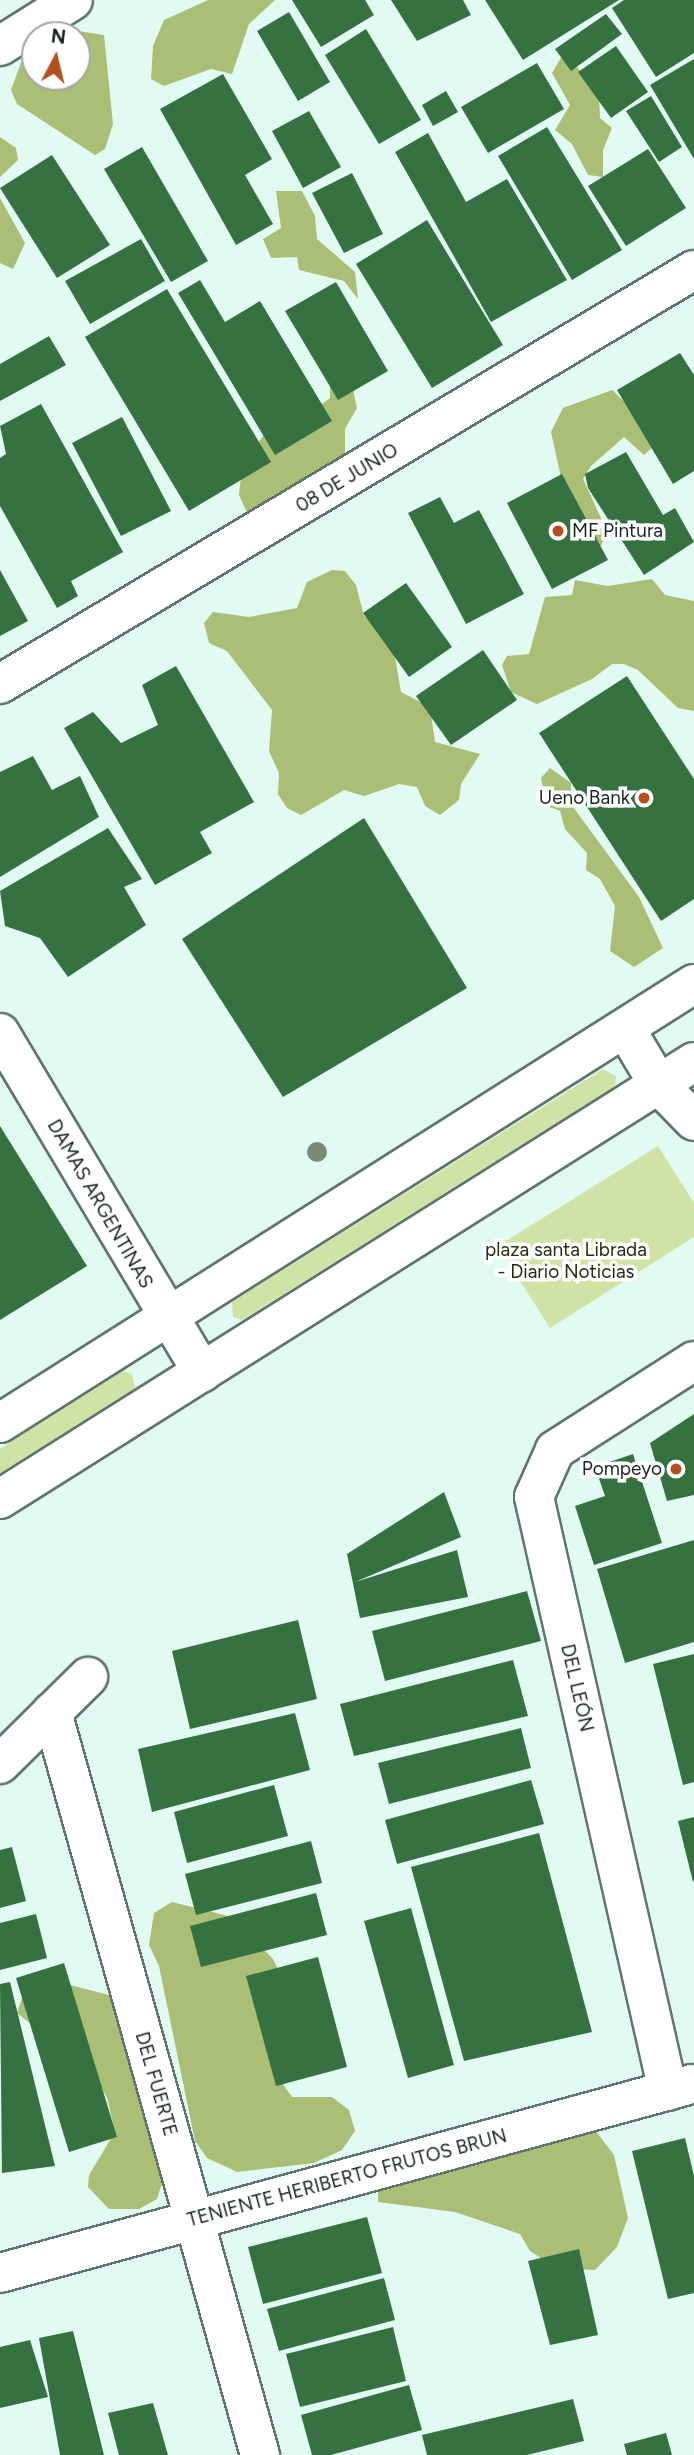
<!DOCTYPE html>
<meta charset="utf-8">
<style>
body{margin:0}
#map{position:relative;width:694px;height:2455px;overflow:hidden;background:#e1fbf3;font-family:Figtree,sans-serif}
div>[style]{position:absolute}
.green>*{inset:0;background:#d1e3a4}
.forest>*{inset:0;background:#aabe76}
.building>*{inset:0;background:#367141}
.roads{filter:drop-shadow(2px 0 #5f756e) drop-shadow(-2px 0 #5f756e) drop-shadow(0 2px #5f756e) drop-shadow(0 -2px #5f756e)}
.minor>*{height:38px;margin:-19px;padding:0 19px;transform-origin:19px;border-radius:19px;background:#fff}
.major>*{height:38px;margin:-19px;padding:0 19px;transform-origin:19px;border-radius:19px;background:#fff}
.highway>*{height:38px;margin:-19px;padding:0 19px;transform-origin:19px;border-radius:19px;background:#fff}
.trees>*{width:20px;height:20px;margin:-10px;border-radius:50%;background:#7a8a76}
.dots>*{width:19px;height:19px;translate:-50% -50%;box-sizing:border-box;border:4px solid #fff;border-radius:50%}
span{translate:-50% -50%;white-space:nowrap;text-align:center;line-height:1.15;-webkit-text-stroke:7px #fff;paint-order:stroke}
.street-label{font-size:19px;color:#1a2421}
.poi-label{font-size:19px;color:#1a2421}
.left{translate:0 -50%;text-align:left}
.right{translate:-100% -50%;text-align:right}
.park-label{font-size:19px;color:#262e0f}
.north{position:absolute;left:21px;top:21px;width:70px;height:70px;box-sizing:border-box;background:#fff;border:2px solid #a3a7a6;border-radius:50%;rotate:7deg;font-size:19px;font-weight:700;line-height:28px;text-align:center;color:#1a2421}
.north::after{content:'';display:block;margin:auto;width:24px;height:32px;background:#b44f20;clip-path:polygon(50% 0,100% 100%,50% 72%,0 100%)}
</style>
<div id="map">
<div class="green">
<div style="clip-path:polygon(603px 1069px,616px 1076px,615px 1086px,242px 1320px,233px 1317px,232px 1302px)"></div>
<div style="clip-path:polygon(658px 1146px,694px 1203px,694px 1237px,550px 1328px,498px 1246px)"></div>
<div style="clip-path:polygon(123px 1371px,132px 1374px,135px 1388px,0 1473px,0 1449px)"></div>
</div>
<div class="forest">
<div style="clip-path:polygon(208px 0,275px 0,249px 24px,232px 74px,211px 69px,164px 86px,151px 79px,153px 46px,164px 20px)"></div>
<div style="clip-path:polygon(71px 30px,104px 35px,113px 124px,105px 149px,95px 155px,17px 104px,11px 90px,22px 60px,35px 47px,35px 77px,77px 77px,77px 35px,51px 35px)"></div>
<div style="clip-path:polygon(562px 56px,572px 60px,599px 96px,600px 118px,612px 128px,603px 150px,603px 177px,588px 175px,572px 144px,555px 130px,570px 105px,552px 73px)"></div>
<div style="clip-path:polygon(0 137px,16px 148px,18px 160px,0 177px)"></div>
<div style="clip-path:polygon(276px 191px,302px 191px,315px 216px,317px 239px,355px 272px,358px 299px,344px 281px,299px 270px,297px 257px,271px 258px,263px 239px,281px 228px)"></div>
<div style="clip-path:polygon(0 198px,25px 243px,13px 269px,0 263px)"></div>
<div style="clip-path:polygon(343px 377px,352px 385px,357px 408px,345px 429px,345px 456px,250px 519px,239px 495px,242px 466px,263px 436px,317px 408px,330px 398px,330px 387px)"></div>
<div style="clip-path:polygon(612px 390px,636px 413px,653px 447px,644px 455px,624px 437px,591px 466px,583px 479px,607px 531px,601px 546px,588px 545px,562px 482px,551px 432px,563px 408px)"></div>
<div style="clip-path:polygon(332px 570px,345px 571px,356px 585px,364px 616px,376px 624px,395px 657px,401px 692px,430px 707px,435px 742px,480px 754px,461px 784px,459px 800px,440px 815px,425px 806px,417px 787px,399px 784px,364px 796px,344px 790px,301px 815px,287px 808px,278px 794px,279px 773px,269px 751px,272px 710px,227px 651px,209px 643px,204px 623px,213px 612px,249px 617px,297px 608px,307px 582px)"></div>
<div style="clip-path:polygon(652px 579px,665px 595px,694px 601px,694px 711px,678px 708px,638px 670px,624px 664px,612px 664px,592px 679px,537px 704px,511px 692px,502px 665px,507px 656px,529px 654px,545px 597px,572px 595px,575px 580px,608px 586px)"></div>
<div style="clip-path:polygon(550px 768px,571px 783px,571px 804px,639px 897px,663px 948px,634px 967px,610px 951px,615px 906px,600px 879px,586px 870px,587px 853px,565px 829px,560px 811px,547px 806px,541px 778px)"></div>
<div style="clip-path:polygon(172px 1902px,232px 1917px,273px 1959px,278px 1969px,280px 2080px,292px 2097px,332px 2097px,349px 2110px,355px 2131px,342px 2150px,314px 2163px,237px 2172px,207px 2158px,195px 2141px,159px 1966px,149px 1945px,154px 1913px)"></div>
<div style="clip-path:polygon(66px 1984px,109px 1995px,133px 2046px,163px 2180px,157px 2199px,139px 2209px,109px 2209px,88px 2187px,89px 2175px,115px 2132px,107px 2097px,88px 2069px,17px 2013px,23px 1995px)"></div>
<div style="clip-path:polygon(595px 2130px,614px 2155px,628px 2218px,617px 2247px,595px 2270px,556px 2268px,530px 2251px,520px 2234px,455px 2212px,378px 2202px,378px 2182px)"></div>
</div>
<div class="building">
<div style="clip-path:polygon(292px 0,365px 0,374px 15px,321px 47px)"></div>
<div style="clip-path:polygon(391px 0,463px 0,471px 15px,417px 41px)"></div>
<div style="clip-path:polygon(485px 0,619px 0,523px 60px)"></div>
<div style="clip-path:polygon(624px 0,694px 0,694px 53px,656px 77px,612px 8px)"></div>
<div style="clip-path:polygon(289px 12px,330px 82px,298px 101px,257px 31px)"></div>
<div style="clip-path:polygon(606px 14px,622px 34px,571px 71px,555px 49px)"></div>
<div style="clip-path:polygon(366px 29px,421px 120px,379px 144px,325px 55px)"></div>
<div style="clip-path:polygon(616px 46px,648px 92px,611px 118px,578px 72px)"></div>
<div style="clip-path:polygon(694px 59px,694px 159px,650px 85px)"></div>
<div style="clip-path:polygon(537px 63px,564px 109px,488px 153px,461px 107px)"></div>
<div style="clip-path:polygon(223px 74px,272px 159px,245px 175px,273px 224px,236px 245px,160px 109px)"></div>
<div style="clip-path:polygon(446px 91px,458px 112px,433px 126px,422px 105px)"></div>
<div style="clip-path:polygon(651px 96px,682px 147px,659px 162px,626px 111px)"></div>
<div style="clip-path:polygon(309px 111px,341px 167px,303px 188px,272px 131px)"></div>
<div style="clip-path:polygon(547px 127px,622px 250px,572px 280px,498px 156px)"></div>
<div style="clip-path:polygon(428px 133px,466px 202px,507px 179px,567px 280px,491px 322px,395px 152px)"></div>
<div style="clip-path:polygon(142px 147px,208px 261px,171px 282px,104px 169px)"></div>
<div style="clip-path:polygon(648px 149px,686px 208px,626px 246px,588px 186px)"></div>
<div style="clip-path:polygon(52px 155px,110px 245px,57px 278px,0 188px)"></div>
<div style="clip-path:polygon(352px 173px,383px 234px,344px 253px,312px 193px)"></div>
<div style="clip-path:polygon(427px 220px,503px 345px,432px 388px,356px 264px)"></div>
<div style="clip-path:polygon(141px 239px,165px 281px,90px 324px,65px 281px)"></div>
<div style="clip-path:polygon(200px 280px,225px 322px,260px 301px,332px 421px,275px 455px,178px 293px)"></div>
<div style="clip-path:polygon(336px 282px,388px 371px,338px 400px,285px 311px)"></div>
<div style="clip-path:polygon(167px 289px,271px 462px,189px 511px,85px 337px)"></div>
<div style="clip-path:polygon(49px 336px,66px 365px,0 401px,0 364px)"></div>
<div style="clip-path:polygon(680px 353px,694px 375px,694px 471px,673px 484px,617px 390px)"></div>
<div style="clip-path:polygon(41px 404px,123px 552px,71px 581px,78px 596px,57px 608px,0 506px,0 458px,6px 454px,0 426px)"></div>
<div style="clip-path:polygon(122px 417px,171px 511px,121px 536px,72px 443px)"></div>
<div style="clip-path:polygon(626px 452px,663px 515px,675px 508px,694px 542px,644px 575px,588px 488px,585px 474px)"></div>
<div style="clip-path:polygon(562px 474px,608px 560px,552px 589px,507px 503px)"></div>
<div style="clip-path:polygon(440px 497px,454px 523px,479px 510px,524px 594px,466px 624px,408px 513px)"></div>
<div style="clip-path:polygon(0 570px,28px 621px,0 636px)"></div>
<div style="clip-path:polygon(406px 583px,452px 647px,409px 677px,363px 613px)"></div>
<div style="clip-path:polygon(483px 650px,517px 700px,451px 745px,416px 696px)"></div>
<div style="clip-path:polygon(176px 666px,254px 802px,200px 832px,212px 853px,155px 885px,64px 728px,93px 712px,121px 743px,158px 725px,142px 685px)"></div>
<div style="clip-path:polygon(627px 676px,694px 779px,694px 899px,661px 921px,539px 733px)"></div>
<div style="clip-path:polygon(33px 756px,52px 790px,80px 776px,99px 817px,0 877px,0 772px)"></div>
<div style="clip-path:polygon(364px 818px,467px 988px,283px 1097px,182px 939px)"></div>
<div style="clip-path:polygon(108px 828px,142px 879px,124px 887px,146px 925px,68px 977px,40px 938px,5px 926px,0 891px)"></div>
<div style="clip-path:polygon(0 1126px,87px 1266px,0 1320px)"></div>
<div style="clip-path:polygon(694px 1414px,694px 1495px,667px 1501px,650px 1443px)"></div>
<div style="clip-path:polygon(633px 1454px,662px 1543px,594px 1565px,575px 1506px,605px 1496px,595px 1467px)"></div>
<div style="clip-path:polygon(444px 1492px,461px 1537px,355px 1582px,457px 1550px,468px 1597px,360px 1618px,347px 1554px)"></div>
<div style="clip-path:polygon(694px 1540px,694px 1642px,625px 1663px,597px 1569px)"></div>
<div style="clip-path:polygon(527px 1591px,541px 1641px,385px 1681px,372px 1631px)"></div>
<div style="clip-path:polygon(298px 1620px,317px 1699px,190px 1729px,172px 1651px)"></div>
<div style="clip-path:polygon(694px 1654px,694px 1782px,683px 1785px,653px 1664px)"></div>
<div style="clip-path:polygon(513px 1660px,528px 1716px,354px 1756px,340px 1704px)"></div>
<div style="clip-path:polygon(295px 1713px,310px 1770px,152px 1812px,138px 1749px)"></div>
<div style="clip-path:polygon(521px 1728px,531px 1768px,389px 1804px,378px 1763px)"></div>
<div style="clip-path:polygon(531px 1780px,544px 1824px,397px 1864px,385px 1820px)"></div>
<div style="clip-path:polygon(274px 1785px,288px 1836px,187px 1863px,174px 1812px)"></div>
<div style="clip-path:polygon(694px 1817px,694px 1881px,693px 1882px,678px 1821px)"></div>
<div style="clip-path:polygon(539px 1833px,592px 2032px,464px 2061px,411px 1867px)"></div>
<div style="clip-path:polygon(311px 1841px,322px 1883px,196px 1915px,185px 1874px)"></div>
<div style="clip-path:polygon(12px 1847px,26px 1901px,0 1908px,0 1850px)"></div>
<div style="clip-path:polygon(316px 1893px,327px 1935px,201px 1967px,190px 1926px)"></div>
<div style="clip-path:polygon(411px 1908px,454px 2065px,408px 2078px,364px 1921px)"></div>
<div style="clip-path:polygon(36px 1914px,47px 1958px,0 1970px,0 1923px)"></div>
<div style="clip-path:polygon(318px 1957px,347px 2067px,276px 2086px,246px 1976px)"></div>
<div style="clip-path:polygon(64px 1963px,117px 2137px,69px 2152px,16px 1978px)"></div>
<div style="clip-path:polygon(10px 1982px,55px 2166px,2px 2173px,0 1984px)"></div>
<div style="clip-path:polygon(685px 2138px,694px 2176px,694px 2293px,668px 2299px,632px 2151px)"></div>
<div style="clip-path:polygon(367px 2217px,382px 2273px,263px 2304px,248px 2247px)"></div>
<div style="clip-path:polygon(579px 2249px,598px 2335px,550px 2345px,528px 2261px)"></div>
<div style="clip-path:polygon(384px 2278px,395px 2320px,279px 2351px,267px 2309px)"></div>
<div style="clip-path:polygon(393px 2327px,406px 2381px,300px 2407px,286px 2354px)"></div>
<div style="clip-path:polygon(73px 2331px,104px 2455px,60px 2455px,39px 2338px)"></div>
<div style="clip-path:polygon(30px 2340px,48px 2397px,0 2408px,0 2347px)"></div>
<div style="clip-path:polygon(409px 2385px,422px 2430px,331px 2455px,312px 2455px,301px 2415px)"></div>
<div style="clip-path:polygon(573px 2399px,584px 2441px,527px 2455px,427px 2455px,422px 2435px)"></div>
<div style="clip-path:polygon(153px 2403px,168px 2455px,119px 2455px,108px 2413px)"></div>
<div style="clip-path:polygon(666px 2433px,672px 2455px,627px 2455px,624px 2444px)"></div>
</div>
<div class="roads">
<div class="minor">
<div style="left:0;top:46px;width:86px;rotate:-32.2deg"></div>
<div style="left:0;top:684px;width:808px;rotate:-30.82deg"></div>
<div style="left:0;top:1033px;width:395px;rotate:59.2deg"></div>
<div style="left:52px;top:1712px;width:772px;rotate:74.36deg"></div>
<div style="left:0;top:1764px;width:124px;rotate:-44.7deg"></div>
<div style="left:668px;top:2091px;width:609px;rotate:-102.71deg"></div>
<div style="left:534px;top:1497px;width:51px;rotate:-65.9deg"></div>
<div style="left:555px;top:1450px;width:165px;rotate:-32.6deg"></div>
<div style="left:0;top:2273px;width:717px;rotate:-15.28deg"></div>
</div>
<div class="major">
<div style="left:625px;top:1028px;width:66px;rotate:59.2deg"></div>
<div style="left:659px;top:1085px;width:50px;rotate:45.8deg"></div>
</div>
<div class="highway">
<div style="left:0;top:1423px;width:821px;rotate:-32.32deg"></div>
<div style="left:0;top:1499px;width:820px;rotate:-32.2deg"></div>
</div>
</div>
<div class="trees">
<div style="left:317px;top:1152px"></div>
</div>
<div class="dots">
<div style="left:558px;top:531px;background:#b44f20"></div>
<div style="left:644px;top:798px;background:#b44f20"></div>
<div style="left:676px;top:1469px;background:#b44f20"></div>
</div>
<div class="street-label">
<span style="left:347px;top:478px;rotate:-31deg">08 DE JUNIO</span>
<span style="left:100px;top:1204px;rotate:60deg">DAMAS ARGENTINAS</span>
<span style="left:577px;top:1688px;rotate:77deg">DEL LEÓN</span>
<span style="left:156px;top:2084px;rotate:74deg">DEL FUERTE</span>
<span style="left:347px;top:2178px;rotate:-15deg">TENIENTE HERIBERTO FRUTOS BRUN</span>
</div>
<div class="poi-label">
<span class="left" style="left:572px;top:531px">MF Pintura</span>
<span class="right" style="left:630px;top:798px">Ueno Bank</span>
<span class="right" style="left:662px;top:1469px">Pompeyo</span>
</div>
<div class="park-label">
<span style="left:566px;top:1261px">plaza santa Librada<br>- Diario Noticias</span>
</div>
<div class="north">N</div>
</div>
